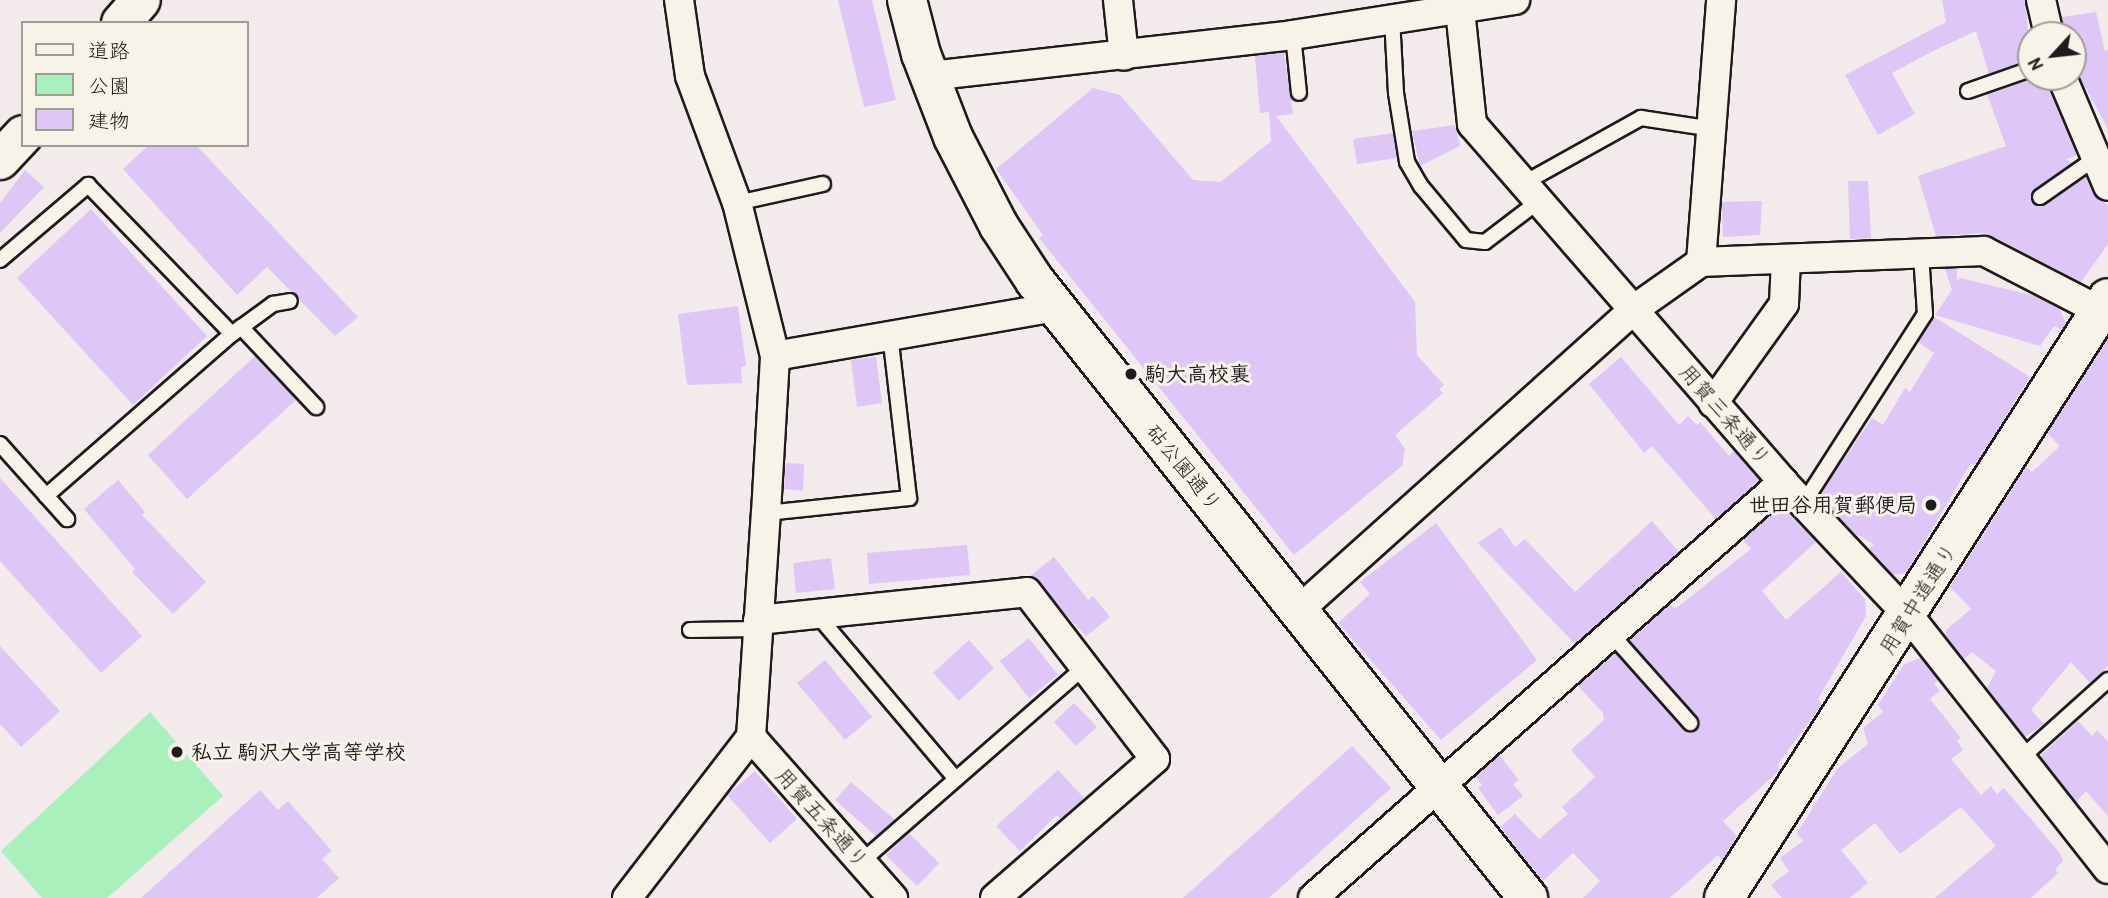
<!DOCTYPE html>
<meta charset="utf-8">
<style>
body{margin:0}
#map{position:relative;width:2108px;height:898px;overflow:hidden;background:#f2eaeb;font-family:"Patrick Hand","Klee One",sans-serif}
div>[style]{position:absolute}
.green>*{inset:0;background:#a9f0bd}
.building>*{inset:0;background:#dec6f6}
.roads{filter:drop-shadow(2px 0 #1c1c1c) drop-shadow(-2px 0 #1c1c1c) drop-shadow(0 2px #1c1c1c) drop-shadow(0 -2px #1c1c1c)}
.lane>*{height:14px;margin:-7px;padding:0 7px;transform-origin:7px;border-radius:7px;background:#f7f3e8}
.street>*{height:28px;margin:-14px;padding:0 14px;transform-origin:14px;border-radius:14px;background:#f7f3e8}
.secondary>*{height:38px;margin:-19px;padding:0 19px;transform-origin:19px;border-radius:19px;background:#f7f3e8}
.dots>*{width:19px;height:19px;translate:-50% -50%;box-sizing:border-box;border:4px solid #f7f3e8;border-radius:50%}
span{translate:-50% -50%;white-space:nowrap;text-align:center;line-height:1.15;-webkit-text-stroke:6px #f7f3e8;paint-order:stroke}
.poi-label{font-size:21px;color:#1c1c1c;font-weight:700}
.left{translate:0 -50%;text-align:left}
.right{translate:-100% -50%;text-align:right}
.street-label{font-size:21px;color:#1c1c1c}
.legend{position:absolute;left:21px;top:21px;width:228px;height:126px;box-sizing:border-box;background:#f7f3e8;border:2px solid #9f9d96;margin:0;padding:9px 12px;list-style:none;font-size:21px;color:#1c1c1c}
.legend li{display:flex;align-items:center;gap:14px;height:35px}
.legend b{width:35px;border:2px solid #9f9d96}
.north{position:absolute;left:2017px;top:21px;width:70px;height:70px;box-sizing:border-box;background:#f7f3e8;border:2px solid #9f9d96;border-radius:50%;rotate:243deg;font-size:19px;font-weight:700;line-height:28px;text-align:center;color:#1c1c1c}
.north::after{content:'';display:block;margin:auto;width:24px;height:32px;background:#1c1c1c;clip-path:polygon(50% 0,100% 100%,50% 72%,0 100%)}
</style>
<div id="map">
<div class="green">
<div style="clip-path:polygon(150px 712px,223px 796px,107px 898px,42px 898px,1px 851px)"></div>
</div>
<div class="building">
<div style="clip-path:polygon(838px 0,872px 0,896px 100px,864px 107px)"></div>
<div style="clip-path:polygon(1942px 0,2025px 0,2031px 60px,1989px 74px,1976px 31px,1933px 51px,1892px 73px,1915px 114px,1878px 135px,1845px 75px,1946px 22px)"></div>
<div style="clip-path:polygon(2096px 12px,2105px 51px,2108px 50px,2108px 129px,2073px 65px,2073px 35px,2065px 35px,2062px 17px)"></div>
<div style="clip-path:polygon(1284px 53px,1293px 114px,1276px 116px,1415px 302px,1417px 355px,1444px 385px,1439px 389px,1443px 393px,1395px 435px,1405px 449px,1402px 466px,1294px 555px,1039px 238px,1043px 235px,996px 169px,1093px 88px,1120px 95px,1193px 180px,1221px 182px,1271px 141px,1269px 112px,1260px 113px,1255px 56px)"></div>
<div style="clip-path:polygon(2036px 77px,2046px 77px,2077px 155px,2066px 159px,2072px 163px,2034px 190px,2032px 202px,2045px 205px,2086px 177px,2093px 193px,2108px 206px,2108px 244px,2081px 282px,1986px 233px,1936px 236px,1918px 176px,2006px 146px,1987px 94px)"></div>
<div style="clip-path:polygon(1455px 125px,1460px 146px,1420px 166px,1412px 131px)"></div>
<div style="clip-path:polygon(1393px 133px,1397px 158px,1357px 164px,1353px 139px)"></div>
<div style="clip-path:polygon(149px 145px,196px 145px,358px 317px,335px 336px,267px 267px,237px 295px,123px 169px)"></div>
<div style="clip-path:polygon(25px 170px,44px 187px,0 233px,0 203px)"></div>
<div style="clip-path:polygon(1848px 181px,1868px 181px,1871px 238px,1850px 239px)"></div>
<div style="clip-path:polygon(1762px 201px,1760px 235px,1723px 237px,1722px 202px)"></div>
<div style="clip-path:polygon(91px 209px,207px 336px,133px 405px,17px 278px)"></div>
<div style="clip-path:polygon(1945px 269px,1957px 269px,1957px 282px,1960px 278px,2035px 296px,2059px 308px,2066px 324px,2062px 330px,2054px 326px,2040px 346px,1935px 315px,1952px 290px)"></div>
<div style="clip-path:polygon(738px 306px,746px 366px,741px 367px,742px 383px,687px 385px,678px 314px)"></div>
<div style="clip-path:polygon(1934px 317px,2030px 377px,1975px 466px,1971px 463px,1906px 573px,1893px 575px,1869px 549px,1874px 544px,1853px 532px,1819px 496px,1872px 418px,1883px 425px,1905px 388px,1910px 392px,1934px 353px,1918px 342px)"></div>
<div style="clip-path:polygon(2108px 339px,2108px 666px,2090px 683px,2071px 662px,2031px 710px,2044px 724px,2025px 737px,1987px 688px,1996px 671px,1972px 652px,1964px 659px,1946px 637px,1946px 630px,1971px 609px,1950px 587px,2026px 467px,2032px 472px,2060px 446px,2047px 433px)"></div>
<div style="clip-path:polygon(255px 356px,296px 400px,187px 499px,148px 455px)"></div>
<div style="clip-path:polygon(876px 357px,882px 403px,857px 407px,851px 360px)"></div>
<div style="clip-path:polygon(1621px 357px,1679px 425px,1688px 416px,1697px 425px,1700px 422px,1729px 456px,1734px 451px,1760px 480px,1716px 519px,1652px 446px,1644px 453px,1589px 384px)"></div>
<div style="clip-path:polygon(786px 463px,804px 464px,803px 491px,784px 489px)"></div>
<div style="clip-path:polygon(0 478px,142px 636px,101px 673px,0 561px)"></div>
<div style="clip-path:polygon(118px 480px,145px 512px,142px 515px,206px 582px,173px 614px,132px 572px,135px 569px,84px 509px)"></div>
<div style="clip-path:polygon(1781px 506px,1816px 542px,1762px 591px,1786px 620px,1841px 572px,1865px 599px,1866px 616px,1818px 699px,1822px 704px,1778px 764px,1780px 770px,1723px 821px,1737px 836px,1722px 860px,1718px 855px,1670px 898px,1583px 898px,1600px 881px,1573px 853px,1543px 881px,1500px 827px,1515px 814px,1539px 839px,1568px 814px,1562px 807px,1595px 777px,1571px 750px,1604px 720px,1603px 713px,1578px 686px,1615px 653px,1683px 729px,1696px 731px,1697px 717px,1629px 640px,1670px 604px,1675px 609px,1751px 549px,1743px 540px)"></div>
<div style="clip-path:polygon(1652px 521px,1679px 552px,1575px 644px,1478px 543px,1501px 527px,1515px 547px,1525px 539px,1575px 592px)"></div>
<div style="clip-path:polygon(1436px 523px,1537px 660px,1441px 740px,1338px 623px,1370px 594px,1360px 582px)"></div>
<div style="clip-path:polygon(967px 545px,970px 575px,869px 584px,867px 553px)"></div>
<div style="clip-path:polygon(1054px 557px,1088px 600px,1093px 596px,1110px 617px,1086px 636px,1030px 576px)"></div>
<div style="clip-path:polygon(831px 558px,835px 589px,796px 593px,793px 563px)"></div>
<div style="clip-path:polygon(1029px 638px,1058px 675px,1029px 698px,1000px 661px)"></div>
<div style="clip-path:polygon(969px 640px,994px 668px,959px 701px,933px 673px)"></div>
<div style="clip-path:polygon(0 646px,60px 711px,21px 747px,0 724px)"></div>
<div style="clip-path:polygon(1921px 658px,1938px 680px,1934px 683px,1940px 691px,1930px 699px,1961px 738px,1957px 741px,1963px 750px,1951px 759px,1981px 795px,1991px 786px,1997px 794px,2004px 788px,2060px 853px,2063px 861px,2055px 869px,2058px 873px,2031px 898px,1935px 898px,1996px 846px,1961px 807px,1900px 854px,1875px 823px,1841px 850px,1868px 883px,1850px 898px,1782px 898px,1771px 885px,1789px 871px,1780px 858px,1803px 841px,1797px 833px,1838px 768px,1868px 744px,1863px 728px,1883px 712px,1878px 705px,1904px 664px)"></div>
<div style="clip-path:polygon(825px 660px,872px 717px,845px 740px,797px 683px)"></div>
<div style="clip-path:polygon(1074px 703px,1097px 727px,1076px 746px,1054px 722px)"></div>
<div style="clip-path:polygon(2078px 721px,2092px 736px,2097px 730px,2108px 742px,2108px 816px,2086px 791px,2076px 802px,2040px 756px)"></div>
<div style="clip-path:polygon(1352px 746px,1391px 788px,1269px 898px,1183px 898px)"></div>
<div style="clip-path:polygon(1499px 755px,1519px 780px,1513px 784px,1523px 796px,1498px 815px,1478px 788px,1482px 785px,1476px 776px)"></div>
<div style="clip-path:polygon(1058px 770px,1084px 798px,1060px 819px,1057px 815px,1020px 851px,996px 826px)"></div>
<div style="clip-path:polygon(755px 771px,797px 819px,770px 843px,727px 795px)"></div>
<div style="clip-path:polygon(851px 782px,895px 820px,876px 836px,835px 800px)"></div>
<div style="clip-path:polygon(260px 790px,278px 810px,288px 801px,332px 851px,322px 859px,339px 878px,317px 898px,141px 898px)"></div>
<div style="clip-path:polygon(909px 833px,939px 863px,917px 886px,886px 855px)"></div>
</div>
<div class="roads">
<div class="lane">
<div style="left:1392px;top:17px;width:76px;rotate:87deg"></div>
<div style="left:1396px;top:93px;width:70px;rotate:80.9deg"></div>
<div style="left:1407px;top:162px;width:28px;rotate:60deg"></div>
<div style="left:1421px;top:186px;width:70px;rotate:50.2deg"></div>
<div style="left:1466px;top:240px;width:19px;rotate:6deg"></div>
<div style="left:1485px;top:242px;width:68px;rotate:-37.2deg"></div>
<div style="left:1293px;top:35px;width:58px;rotate:84.1deg"></div>
<div style="left:1968px;top:91px;width:67px;rotate:-19.2deg"></div>
<div style="left:1524px;top:183px;width:134px;rotate:-29.1deg"></div>
<div style="left:1641px;top:118px;width:73px;rotate:8.7deg"></div>
<div style="left:2040px;top:197px;width:68px;rotate:-34.9deg"></div>
<div style="left:737px;top:203px;width:88px;rotate:-12.5deg"></div>
<div style="left:0;top:260px;width:116px;rotate:-40.4deg"></div>
<div style="left:88px;top:185px;width:207px;rotate:46deg"></div>
<div style="left:232px;top:334px;width:51px;rotate:-36.2deg"></div>
<div style="left:273px;top:304px;width:17px;rotate:-10deg"></div>
<div style="left:241px;top:327px;width:110px;rotate:46.8deg"></div>
<div style="left:0;top:444px;width:101px;rotate:48.2deg"></div>
<div style="left:46px;top:496px;width:247px;rotate:-41.1deg"></div>
<div style="left:1803px;top:504px;width:226px;rotate:-57.3deg"></div>
<div style="left:1925px;top:314px;width:61px;rotate:-93.8deg"></div>
<div style="left:766px;top:513px;width:144px;rotate:-6deg"></div>
<div style="left:909px;top:498px;width:164px;rotate:-96.6deg"></div>
<div style="left:819px;top:617px;width:212px;rotate:49.8deg"></div>
<div style="left:690px;top:630px;width:66px;rotate:-0.9deg"></div>
<div style="left:1612px;top:635px;width:118px;rotate:48.4deg"></div>
<div style="left:2021px;top:758px;width:117px;rotate:-41.9deg"></div>
<div style="left:861px;top:862px;width:295px;rotate:-41.1deg"></div>
</div>
<div class="street">
<div style="left:1118px;top:0;width:56px;rotate:83.9deg"></div>
<div style="left:1459px;top:0;width:125px;rotate:84deg"></div>
<div style="left:1472px;top:124px;width:474px;rotate:49deg"></div>
<div style="left:1783px;top:482px;width:183px;rotate:46.8deg"></div>
<div style="left:1908px;top:615px;width:323px;rotate:51.8deg"></div>
<div style="left:2041px;top:0;width:36px;rotate:77deg"></div>
<div style="left:929px;top:76px;width:366px;rotate:-6.4deg"></div>
<div style="left:1293px;top:35px;width:225px;rotate:-9deg"></div>
<div style="left:2062px;top:77px;width:118px;rotate:67.1deg"></div>
<div style="left:1701px;top:262px;width:283px;rotate:-2.2deg"></div>
<div style="left:1984px;top:251px;width:131px;rotate:27.3deg"></div>
<div style="left:775px;top:356px;width:284px;rotate:-9.9deg"></div>
<div style="left:1713px;top:403px;width:122px;rotate:-54.4deg"></div>
<div style="left:1784px;top:304px;width:45px;rotate:-87.5deg"></div>
<div style="left:1299px;top:610px;width:449px;rotate:-41.9deg"></div>
<div style="left:1633px;top:310px;width:83px;rotate:-35.2deg"></div>
<div style="left:1701px;top:262px;width:263px;rotate:-85.6deg"></div>
<div style="left:758px;top:620px;width:270px;rotate:-5.9deg"></div>
<div style="left:1027px;top:592px;width:210px;rotate:52.5deg"></div>
<div style="left:1155px;top:759px;width:212px;rotate:139deg"></div>
<div style="left:751px;top:737px;width:215px;rotate:48.6deg"></div>
<div style="left:627px;top:898px;width:203px;rotate:-52.4deg"></div>
<div style="left:751px;top:737px;width:225px;rotate:-86.2deg"></div>
<div style="left:766px;top:513px;width:157px;rotate:-86.7deg"></div>
<div style="left:775px;top:356px;width:158px;rotate:-103.9deg"></div>
<div style="left:737px;top:203px;width:135px;rotate:-110.3deg"></div>
<div style="left:690px;top:76px;width:77px;rotate:-98.2deg"></div>
<div style="left:1313px;top:898px;width:628px;rotate:-41.51deg"></div>
</div>
<div class="secondary">
<div style="left:907px;top:0;width:56px;rotate:75.5deg"></div>
<div style="left:921px;top:54px;width:89px;rotate:68.9deg"></div>
<div style="left:953px;top:137px;width:100px;rotate:62.7deg"></div>
<div style="left:999px;top:226px;width:66px;rotate:56.8deg"></div>
<div style="left:1035px;top:281px;width:790px;rotate:51.37deg"></div>
<div style="left:121px;top:23px;width:30px;rotate:-49deg"></div>
<div style="left:0;top:160px;width:34px;rotate:-47deg"></div>
<div style="left:1724px;top:898px;width:712px;rotate:-57.38deg"></div>
</div>
</div>
<div class="dots">
<div style="left:1131px;top:374px;background:#1c1c1c"></div>
<div style="left:1931px;top:505px;background:#1c1c1c"></div>
<div style="left:177px;top:752px;background:#1c1c1c"></div>
</div>
<div class="poi-label">
<span class="left" style="left:1145px;top:374px">駒大高校裏</span>
<span class="right" style="left:1917px;top:505px">世田谷用賀郵便局</span>
<span class="left" style="left:191px;top:752px">私立 駒沢大学高等学校</span>
</div>
<div class="street-label">
<span style="left:1725px;top:415px;rotate:49deg">用賀三条通り</span>
<span style="left:1184px;top:468px;rotate:51deg">砧公園通り</span>
<span style="left:1918px;top:599px;rotate:-58deg">用賀中道通り</span>
<span style="left:822px;top:818px;rotate:48deg">用賀五条通り</span>
</div>
<ul class="legend">
<li><b style="height:9px;background:#f7f3e8"></b>道路</li>
<li><b style="height:19px;background:#a9f0bd"></b>公園</li>
<li><b style="height:19px;background:#dec6f6"></b>建物</li>
</ul>
<div class="north">N</div>
</div>
